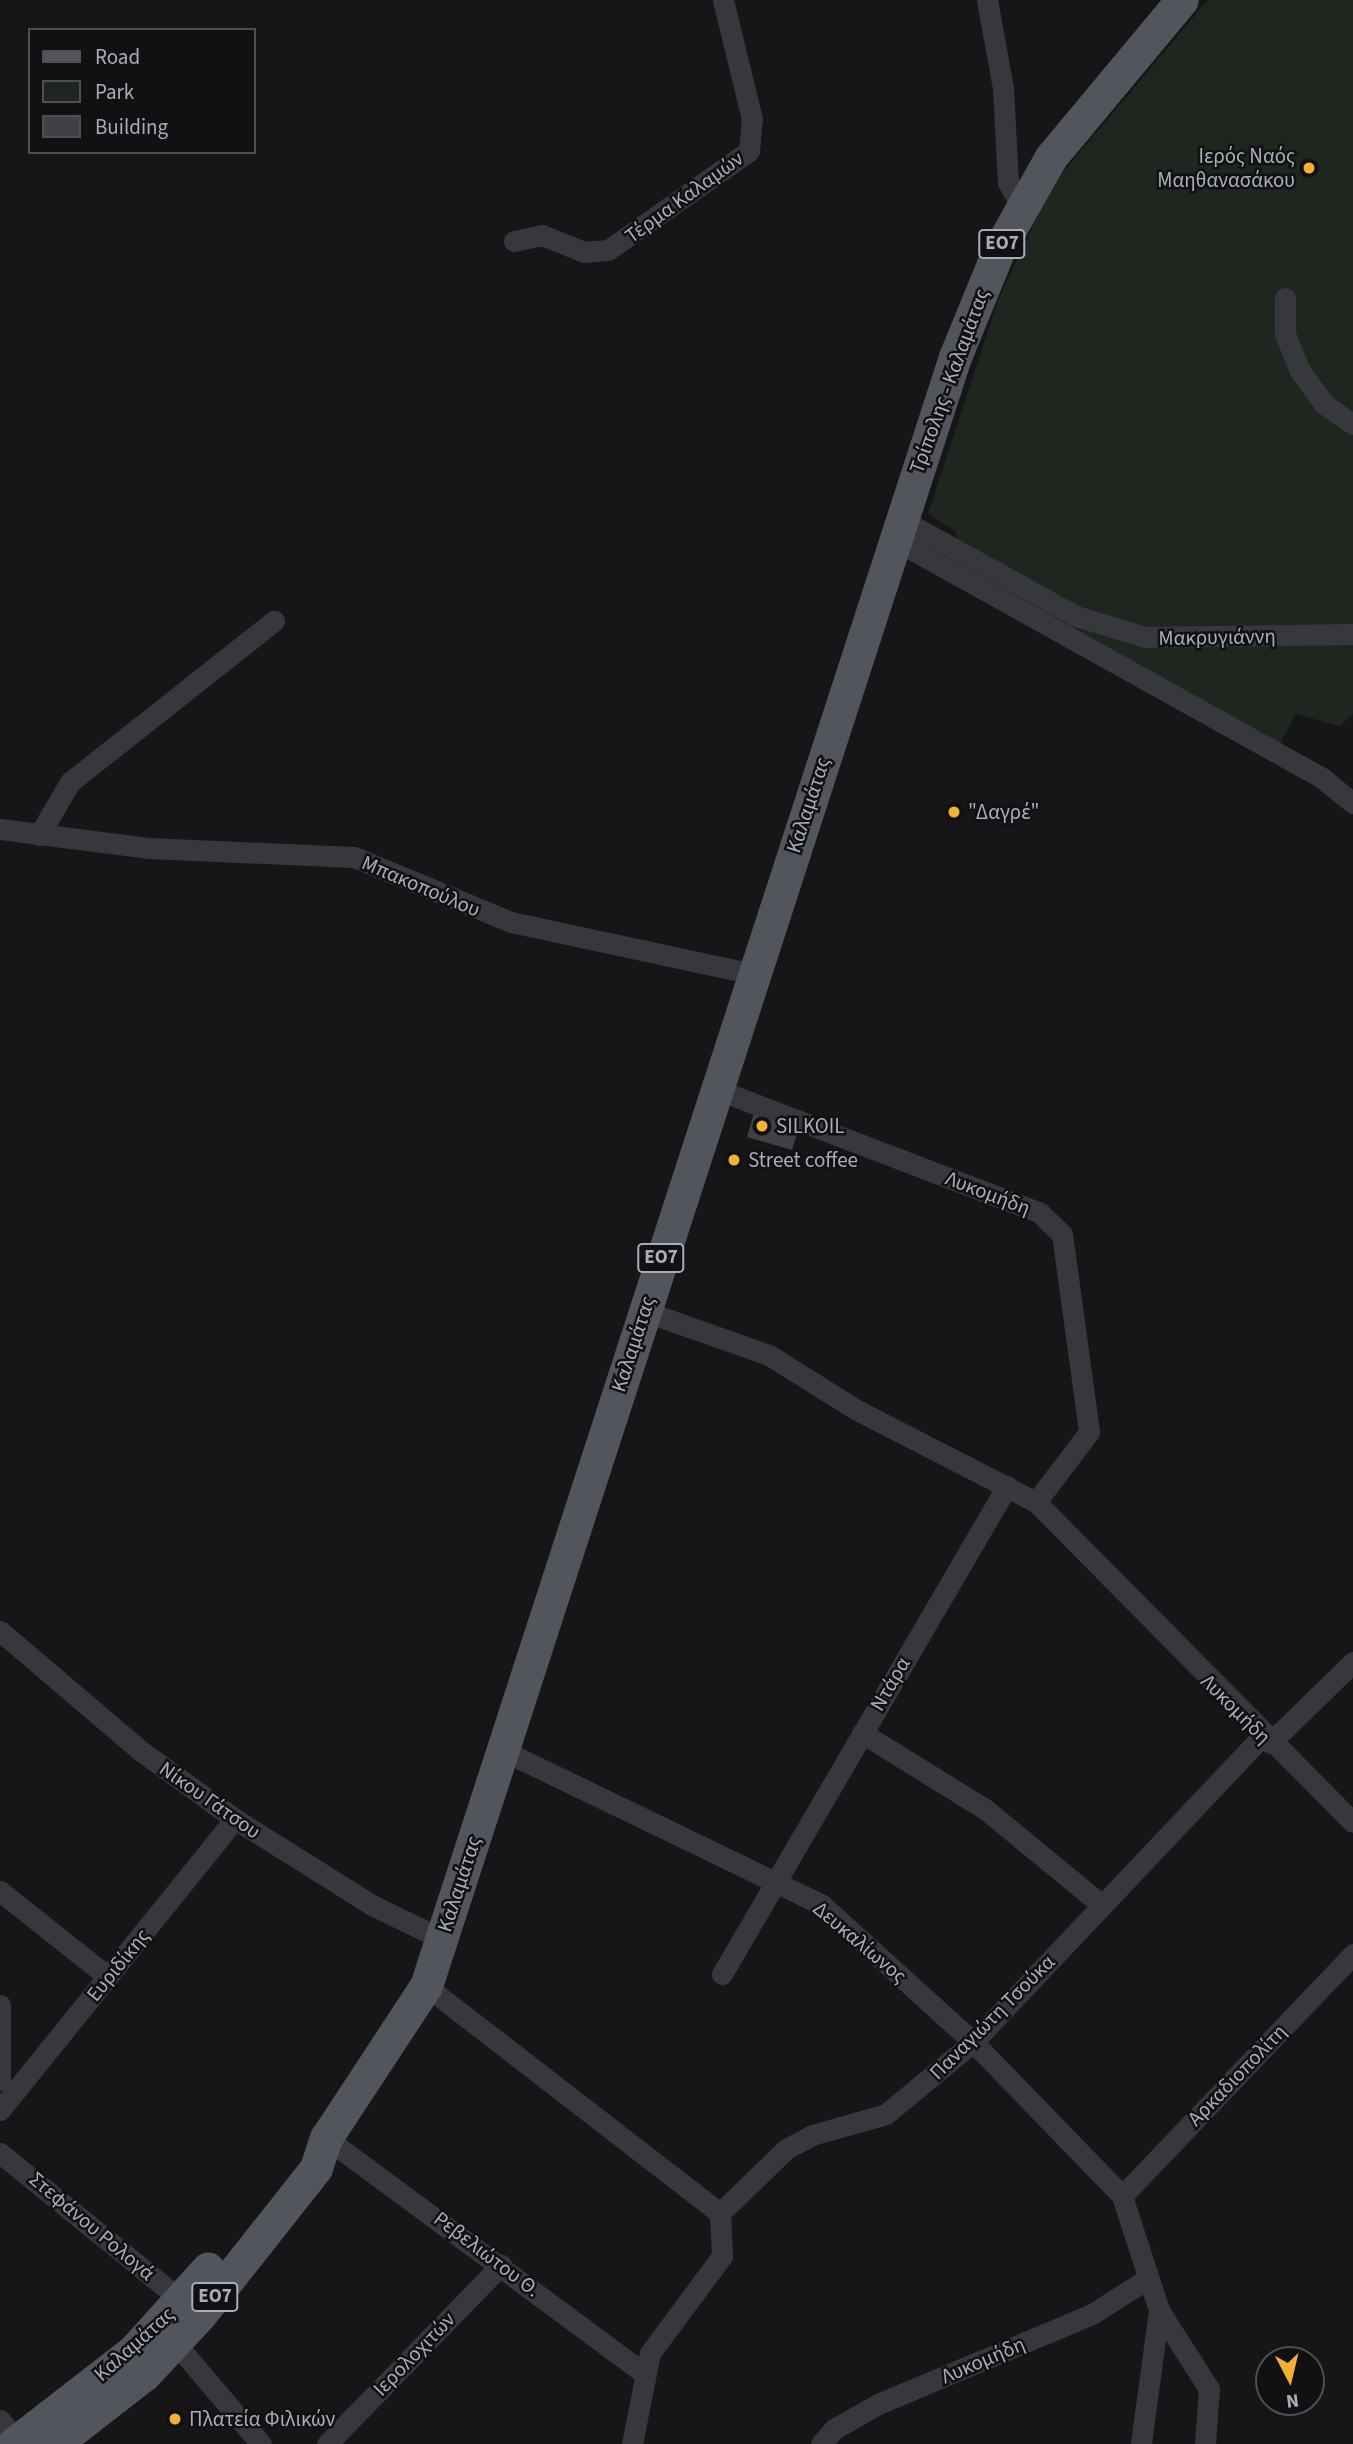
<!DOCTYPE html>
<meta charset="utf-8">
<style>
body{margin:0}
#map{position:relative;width:1353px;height:2444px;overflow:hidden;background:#161618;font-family:"Source Sans 3",sans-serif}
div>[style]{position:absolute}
.green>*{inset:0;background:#1e261f}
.building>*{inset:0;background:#404145}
.minor>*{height:21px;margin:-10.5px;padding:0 10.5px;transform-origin:10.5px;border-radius:10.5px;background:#37383d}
.primary>*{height:33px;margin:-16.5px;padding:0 16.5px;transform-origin:16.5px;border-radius:16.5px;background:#53555c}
.dots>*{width:19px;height:19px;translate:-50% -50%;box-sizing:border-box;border:4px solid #111113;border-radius:50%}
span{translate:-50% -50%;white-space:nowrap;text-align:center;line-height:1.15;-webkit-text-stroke:5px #111113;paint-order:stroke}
.shield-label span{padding:2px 5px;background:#111113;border:2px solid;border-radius:5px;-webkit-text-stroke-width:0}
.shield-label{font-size:19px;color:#a8adb8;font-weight:700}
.poi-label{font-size:21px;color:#a8adb8}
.right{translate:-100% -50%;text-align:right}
.left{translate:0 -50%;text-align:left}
.street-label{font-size:21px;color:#a8adb8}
.legend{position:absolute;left:28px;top:28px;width:228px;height:126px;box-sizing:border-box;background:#111113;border:2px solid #4d4f55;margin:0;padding:9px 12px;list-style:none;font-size:21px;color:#a8adb8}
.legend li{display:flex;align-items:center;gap:14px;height:35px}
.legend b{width:35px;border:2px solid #4d4f55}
.north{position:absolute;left:1255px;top:2346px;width:70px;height:70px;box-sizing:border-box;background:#111113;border:2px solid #4d4f55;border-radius:50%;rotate:173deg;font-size:19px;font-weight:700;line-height:28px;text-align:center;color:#a8adb8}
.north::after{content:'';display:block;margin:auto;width:24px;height:32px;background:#f2b134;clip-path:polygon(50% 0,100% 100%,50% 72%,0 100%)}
</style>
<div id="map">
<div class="green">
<div style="clip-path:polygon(1208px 0,1353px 0,1353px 714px,1340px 726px,1296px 714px,1277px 749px,957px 566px,956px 532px,928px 514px,998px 300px,1053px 184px)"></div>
</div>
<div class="building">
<div style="clip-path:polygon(754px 1113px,799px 1127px,792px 1150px,747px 1137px)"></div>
</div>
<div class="minor">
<div style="left:987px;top:0;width:89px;rotate:79.7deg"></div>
<div style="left:1003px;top:88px;width:94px;rotate:87deg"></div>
<div style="left:1008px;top:182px;width:29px;rotate:63deg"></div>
<div style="left:514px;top:241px;width:29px;rotate:-12deg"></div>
<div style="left:542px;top:235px;width:45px;rotate:22deg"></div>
<div style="left:584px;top:252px;width:24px;rotate:-5deg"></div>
<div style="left:608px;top:250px;width:172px;rotate:-35.1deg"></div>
<div style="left:749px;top:151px;width:32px;rotate:-85deg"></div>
<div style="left:752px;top:119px;width:122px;rotate:-103.7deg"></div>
<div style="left:1285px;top:298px;width:36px;rotate:90deg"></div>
<div style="left:1285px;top:334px;width:40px;rotate:68deg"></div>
<div style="left:1300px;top:371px;width:41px;rotate:54deg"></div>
<div style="left:1324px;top:404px;width:35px;rotate:35deg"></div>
<div style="left:900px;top:519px;width:201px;rotate:28.9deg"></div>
<div style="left:1076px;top:616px;width:72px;rotate:16.9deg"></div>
<div style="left:1145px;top:637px;width:208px;rotate:-0.8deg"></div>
<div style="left:893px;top:539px;width:491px;rotate:29.1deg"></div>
<div style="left:1322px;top:778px;width:40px;rotate:39deg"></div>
<div style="left:0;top:829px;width:149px;rotate:7.3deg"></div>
<div style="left:148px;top:848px;width:206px;rotate:2.5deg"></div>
<div style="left:354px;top:857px;width:170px;rotate:22.5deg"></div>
<div style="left:511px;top:922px;width:248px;rotate:12.1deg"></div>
<div style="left:39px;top:835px;width:61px;rotate:-59.7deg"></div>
<div style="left:70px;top:782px;width:260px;rotate:-38.3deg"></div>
<div style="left:716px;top:1089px;width:347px;rotate:20.9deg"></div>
<div style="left:1040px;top:1213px;width:30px;rotate:44deg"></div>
<div style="left:1062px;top:1234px;width:200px;rotate:82.2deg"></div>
<div style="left:1089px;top:1432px;width:88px;rotate:127.1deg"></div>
<div style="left:644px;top:1311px;width:133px;rotate:19.4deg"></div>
<div style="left:769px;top:1355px;width:102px;rotate:32.1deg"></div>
<div style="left:855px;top:1409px;width:203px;rotate:27.2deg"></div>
<div style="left:1036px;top:1502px;width:450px;rotate:45.3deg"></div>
<div style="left:0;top:1631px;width:185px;rotate:40.4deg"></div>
<div style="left:141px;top:1751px;width:116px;rotate:35.9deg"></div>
<div style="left:235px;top:1819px;width:162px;rotate:32.1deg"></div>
<div style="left:372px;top:1905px;width:78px;rotate:25.9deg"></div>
<div style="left:862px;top:1733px;width:145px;rotate:31.7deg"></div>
<div style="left:985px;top:1809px;width:151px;rotate:39.4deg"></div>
<div style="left:1270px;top:1743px;width:116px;rotate:-44.3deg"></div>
<div style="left:502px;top:1750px;width:356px;rotate:25.8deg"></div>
<div style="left:822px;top:1905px;width:204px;rotate:42.2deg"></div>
<div style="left:973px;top:2042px;width:214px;rotate:45.9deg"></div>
<div style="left:1122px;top:2196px;width:120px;rotate:72deg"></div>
<div style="left:1159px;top:2310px;width:135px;rotate:97.7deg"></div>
<div style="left:0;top:1891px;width:138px;rotate:38.5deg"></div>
<div style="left:722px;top:1974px;width:565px;rotate:-59.71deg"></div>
<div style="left:426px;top:1986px;width:371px;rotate:37.7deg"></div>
<div style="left:720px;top:2213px;width:43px;rotate:87.3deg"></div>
<div style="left:722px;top:2256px;width:121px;rotate:126.6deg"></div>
<div style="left:650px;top:2353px;width:93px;rotate:101.2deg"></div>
<div style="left:0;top:2005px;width:75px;rotate:90deg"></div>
<div style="left:0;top:2110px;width:374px;rotate:-51.1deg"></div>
<div style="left:326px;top:2138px;width:397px;rotate:36.5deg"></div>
<div style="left:0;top:2153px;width:235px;rotate:39.1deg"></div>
<div style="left:1122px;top:2196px;width:335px;rotate:-46.3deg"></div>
<div style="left:720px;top:2213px;width:92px;rotate:-44.1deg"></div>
<div style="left:786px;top:2149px;width:30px;rotate:-28deg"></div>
<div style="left:812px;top:2135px;width:77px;rotate:-15.8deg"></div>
<div style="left:886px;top:2114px;width:113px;rotate:-39.6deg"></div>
<div style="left:973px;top:2042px;width:421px;rotate:-46.6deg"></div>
<div style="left:1160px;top:2312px;width:91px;rotate:57.5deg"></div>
<div style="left:1209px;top:2389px;width:55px;rotate:94.2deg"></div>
<div style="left:176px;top:2344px;width:131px;rotate:49.6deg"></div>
<div style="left:0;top:2420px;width:31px;rotate:50deg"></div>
<div style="left:327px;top:2444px;width:250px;rotate:-45.8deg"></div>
<div style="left:821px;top:2444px;width:20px;rotate:-49deg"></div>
<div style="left:834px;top:2429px;width:51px;rotate:-29.6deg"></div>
<div style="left:878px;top:2404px;width:232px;rotate:-22.8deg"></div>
<div style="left:1092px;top:2314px;width:65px;rotate:-32.5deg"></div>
</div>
<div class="primary">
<div style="left:13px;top:2444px;width:153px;rotate:-37.8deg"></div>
<div style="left:134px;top:2350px;width:110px;rotate:-47.9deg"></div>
<div style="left:55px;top:2444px;width:114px;rotate:-37.9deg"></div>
<div style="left:145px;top:2374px;width:81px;rotate:-47deg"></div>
<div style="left:200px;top:2315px;width:187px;rotate:-51.7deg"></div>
<div style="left:316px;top:2168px;width:32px;rotate:-72deg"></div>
<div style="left:326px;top:2138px;width:182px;rotate:-56.7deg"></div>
<div style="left:426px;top:1986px;width:1713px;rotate:-72.01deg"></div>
<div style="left:955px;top:357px;width:117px;rotate:-67.8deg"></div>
<div style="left:999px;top:249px;width:106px;rotate:-60.5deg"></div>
<div style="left:1051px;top:157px;width:204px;rotate:-50.2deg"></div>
</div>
<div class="dots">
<div style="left:1309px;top:168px;background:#f2b134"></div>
<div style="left:954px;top:812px;background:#f2b134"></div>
<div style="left:762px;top:1126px;background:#f2b134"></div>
<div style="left:734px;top:1160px;background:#f2b134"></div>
<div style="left:175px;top:2419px;background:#f2b134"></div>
</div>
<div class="shield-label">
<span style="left:1002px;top:244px">ΕΟ7</span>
<span style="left:661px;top:1258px">ΕΟ7</span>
<span style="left:215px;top:2297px">ΕΟ7</span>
</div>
<div class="poi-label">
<span class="right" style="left:1295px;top:168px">Ιερός Ναός<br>Μαηθανασάκου</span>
<span class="left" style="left:968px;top:812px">"Δαγρέ"</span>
<span class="left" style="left:776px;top:1126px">SILKOIL</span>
<span class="left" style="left:748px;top:1160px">Street coffee</span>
<span class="left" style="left:189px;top:2419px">Πλατεία Φιλικών</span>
</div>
<div class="street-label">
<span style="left:684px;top:197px;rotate:-36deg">Τέρμα Καλαμών</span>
<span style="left:949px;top:381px;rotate:-70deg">Τρίπολης - Καλαμάτας</span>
<span style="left:1217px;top:637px;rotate:-1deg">Μακρυγιάννη</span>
<span style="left:808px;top:805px;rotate:-72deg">Καλαμάτας</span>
<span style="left:421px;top:886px;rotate:23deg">Μπακοπούλου</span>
<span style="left:988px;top:1193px;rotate:21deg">Λυκομήδη</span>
<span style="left:633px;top:1344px;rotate:-72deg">Καλαμάτας</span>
<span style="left:890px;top:1684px;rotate:-60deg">Ντάρα</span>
<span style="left:1236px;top:1709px;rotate:45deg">Λυκομήδη</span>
<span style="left:210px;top:1800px;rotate:35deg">Νίκου Γάτσου</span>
<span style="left:459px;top:1884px;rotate:-72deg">Καλαμάτας</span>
<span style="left:860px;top:1942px;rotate:40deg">Δευκαλίωνος</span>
<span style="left:118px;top:1965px;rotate:-51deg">Ευριδίκης</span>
<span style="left:992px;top:2017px;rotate:-45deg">Παναγιώτη Τσούκα</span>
<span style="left:1237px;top:2075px;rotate:-46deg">Αρκαδιοπολίτη</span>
<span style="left:92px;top:2226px;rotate:40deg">Στεφάνου Ρολογά</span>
<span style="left:487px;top:2254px;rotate:37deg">Ρεβελιώτου Θ.</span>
<span style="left:134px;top:2344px;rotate:-42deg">Καλαμάτας</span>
<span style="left:414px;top:2354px;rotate:-46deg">Ιερολοχιτών</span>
<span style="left:983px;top:2360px;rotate:-23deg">Λυκομήδη</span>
</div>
<ul class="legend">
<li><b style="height:9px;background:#53555c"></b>Road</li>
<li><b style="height:19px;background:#1e261f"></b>Park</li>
<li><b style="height:19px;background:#404145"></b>Building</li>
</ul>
<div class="north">N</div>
</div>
